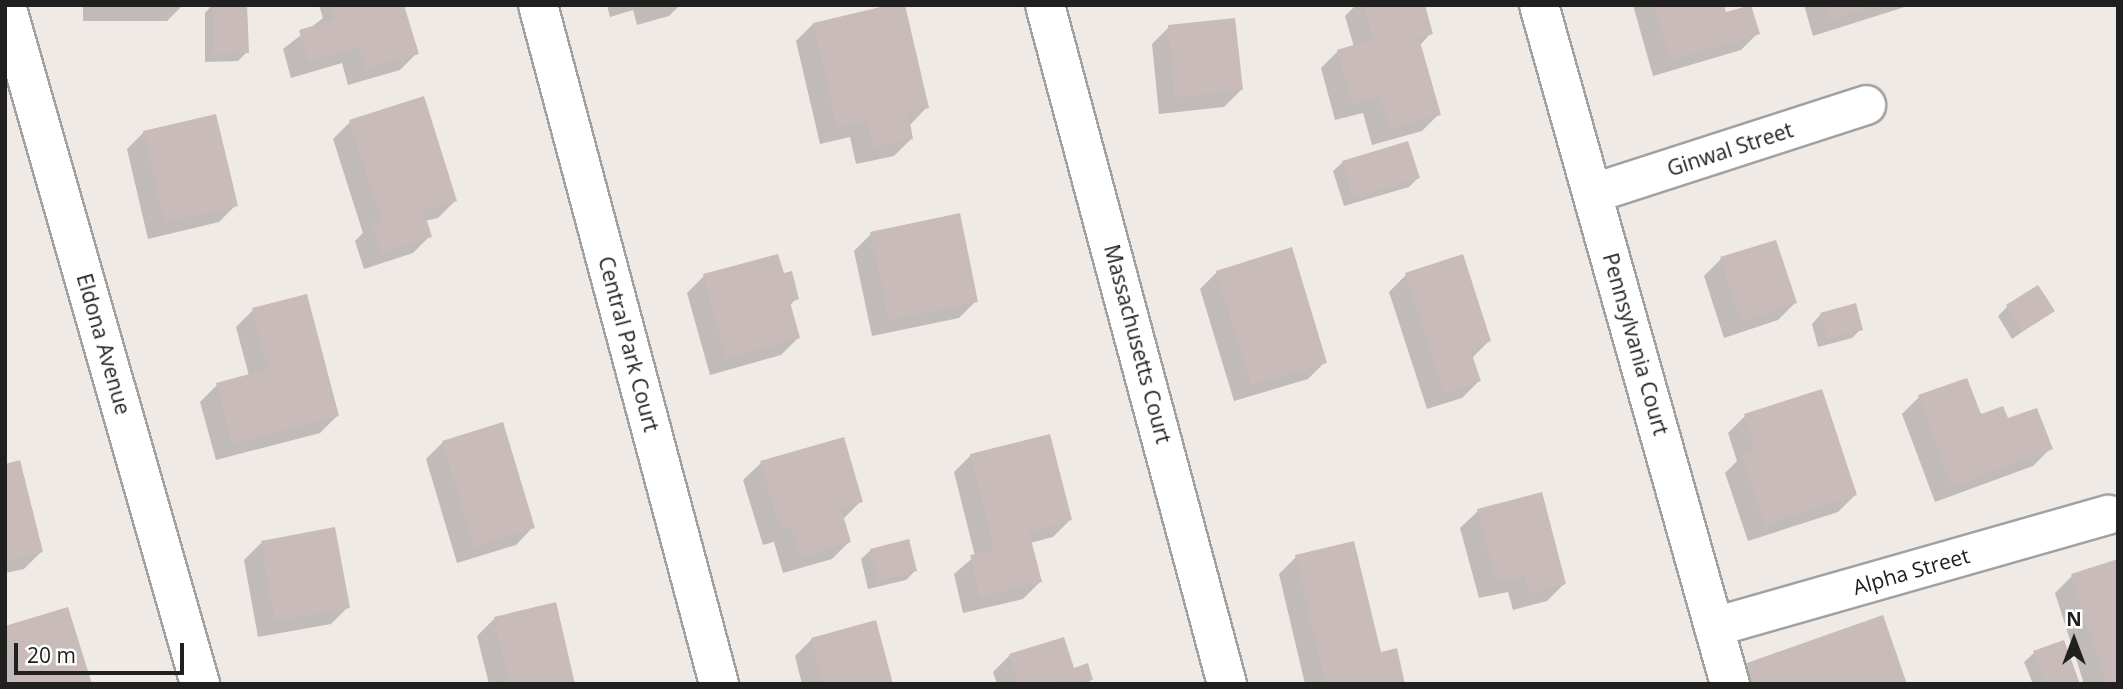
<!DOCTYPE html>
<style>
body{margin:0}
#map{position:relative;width:2123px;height:689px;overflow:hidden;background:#f0eae6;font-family:"Open Sans",sans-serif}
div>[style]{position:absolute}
.shadow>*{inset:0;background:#0003}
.building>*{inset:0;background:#c8bbb9}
.roads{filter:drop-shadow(2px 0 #a1a1a1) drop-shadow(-2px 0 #a1a1a1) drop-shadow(0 2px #a1a1a1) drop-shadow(0 -2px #a1a1a1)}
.minor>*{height:38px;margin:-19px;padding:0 19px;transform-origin:19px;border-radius:19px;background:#fff}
span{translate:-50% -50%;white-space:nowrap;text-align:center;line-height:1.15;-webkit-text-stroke:5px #fff;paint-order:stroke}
.street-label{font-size:21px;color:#202020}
.frame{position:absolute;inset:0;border:7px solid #202020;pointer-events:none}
.north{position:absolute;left:2039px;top:605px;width:70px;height:70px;-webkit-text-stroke:5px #fff;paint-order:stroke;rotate:0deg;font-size:19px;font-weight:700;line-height:28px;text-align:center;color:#202020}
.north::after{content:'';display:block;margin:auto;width:24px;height:32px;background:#202020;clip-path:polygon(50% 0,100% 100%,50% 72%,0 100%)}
.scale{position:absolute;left:14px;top:643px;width:170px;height:32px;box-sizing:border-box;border:4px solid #202020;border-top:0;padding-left:9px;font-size:21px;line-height:24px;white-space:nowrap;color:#202020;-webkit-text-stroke:5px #fff;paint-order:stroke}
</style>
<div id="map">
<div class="shadow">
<div style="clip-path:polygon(83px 5px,183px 5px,167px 21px,83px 21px)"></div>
<div style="clip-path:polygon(212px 5px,246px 5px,247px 52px,238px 61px,205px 62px,205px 13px)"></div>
<div style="clip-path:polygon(319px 5px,402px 5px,417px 53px,400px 70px,348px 85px,342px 63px,291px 78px,283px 49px,323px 18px)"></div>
<div style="clip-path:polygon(607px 5px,680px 5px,669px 16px,637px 25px,633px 10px,610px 17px)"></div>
<div style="clip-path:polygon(1356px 5px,1423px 5px,1431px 33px,1420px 45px,1439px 114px,1422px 131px,1372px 145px,1363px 113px,1335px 120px,1321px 68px,1338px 51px,1354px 47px,1345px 16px)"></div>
<div style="clip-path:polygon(1633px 5px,1722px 5px,1725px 14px,1758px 33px,1741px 50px,1653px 76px)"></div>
<div style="clip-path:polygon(1804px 5px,1911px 5px,1813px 36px)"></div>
<div style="clip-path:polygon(813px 24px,927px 107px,910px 125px,912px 138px,894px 156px,856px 164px,850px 137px,820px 144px,796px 41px)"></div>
<div style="clip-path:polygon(1169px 27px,1241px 90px,1224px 107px,1159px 114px,1152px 44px)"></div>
<div style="clip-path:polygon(350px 122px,455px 201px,438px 218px,425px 221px,430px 236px,413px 253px,364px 269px,355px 241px,363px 233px,333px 139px)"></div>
<div style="clip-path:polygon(144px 132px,236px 205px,219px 222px,148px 239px,127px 149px)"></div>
<div style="clip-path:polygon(1343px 162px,1418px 178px,1409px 187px,1344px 206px,1333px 171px)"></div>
<div style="clip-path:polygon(871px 234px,976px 301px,959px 318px,872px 336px,854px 251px)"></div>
<div style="clip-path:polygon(1462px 256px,1489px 341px,1472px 358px,1479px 381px,1462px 398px,1427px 409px,1389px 292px,1406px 275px)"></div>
<div style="clip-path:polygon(1721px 259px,1795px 303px,1778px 320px,1724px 338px,1704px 276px)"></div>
<div style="clip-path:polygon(1217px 272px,1325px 362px,1308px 379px,1234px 401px,1200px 289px)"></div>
<div style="clip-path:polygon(782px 275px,797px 298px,789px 306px,798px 338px,781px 355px,710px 375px,687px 293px,704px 276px)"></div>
<div style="clip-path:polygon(2007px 307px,2052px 311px,2012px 339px,1998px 316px)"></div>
<div style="clip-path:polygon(253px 310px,337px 416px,320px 433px,216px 460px,200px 402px,217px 385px,249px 376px,236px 327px)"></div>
<div style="clip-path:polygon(1821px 314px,1861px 329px,1852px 338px,1818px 347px,1812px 324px)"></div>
<div style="clip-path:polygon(1919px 397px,2007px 420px,2050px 449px,2033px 466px,1935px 502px,1902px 414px)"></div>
<div style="clip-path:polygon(1745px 416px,1855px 495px,1838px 512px,1748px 541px,1725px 473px,1737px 461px,1728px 433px)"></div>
<div style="clip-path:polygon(842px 439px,861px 501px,843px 519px,849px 542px,832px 559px,783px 573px,774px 542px,763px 545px,743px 480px,761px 463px)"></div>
<div style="clip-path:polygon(443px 442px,533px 527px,516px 545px,457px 563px,426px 459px)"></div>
<div style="clip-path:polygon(971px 455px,1070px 520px,1053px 537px,1030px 543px,1040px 582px,1023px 599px,963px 613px,954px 574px,975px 556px,954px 472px)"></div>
<div style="clip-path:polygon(5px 466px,41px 552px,24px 569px,5px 573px)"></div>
<div style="clip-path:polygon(1478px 511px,1564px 584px,1547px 601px,1513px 610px,1508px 592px,1479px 598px,1460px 528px)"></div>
<div style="clip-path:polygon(261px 543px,348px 607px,331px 624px,258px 637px,244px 560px)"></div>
<div style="clip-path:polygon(871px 550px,915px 571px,906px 580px,868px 589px,861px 559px)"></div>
<div style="clip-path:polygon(1296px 557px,1379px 654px,1404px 684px,1305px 684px,1279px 574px)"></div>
<div style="clip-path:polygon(2072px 576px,2118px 684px,2084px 684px,2055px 593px)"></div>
<div style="clip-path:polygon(67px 609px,90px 684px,5px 684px,5px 628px)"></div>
<div style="clip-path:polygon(494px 619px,574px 684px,489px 684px,477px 636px)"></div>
<div style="clip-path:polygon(812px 639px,891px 684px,802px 684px,795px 656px)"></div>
<div style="clip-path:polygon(2034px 653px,2078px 684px,2033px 684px,2024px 662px)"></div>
<div style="clip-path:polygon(1010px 655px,1073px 670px,1091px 680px,1087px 684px,997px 684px,993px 672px)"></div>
<div style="clip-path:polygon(1748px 665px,1905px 684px,1732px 684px)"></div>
</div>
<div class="building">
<div style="clip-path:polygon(213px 5px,247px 5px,249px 53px,214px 54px)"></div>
<div style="clip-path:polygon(341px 5px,404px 5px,419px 54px,365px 69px,359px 47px,308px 62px,299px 30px,333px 20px,330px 9px)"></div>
<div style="clip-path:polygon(889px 5px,905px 5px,929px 108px,908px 113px,913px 139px,873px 148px,867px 121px,837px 128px,813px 23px)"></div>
<div style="clip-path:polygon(1364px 5px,1425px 5px,1433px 34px,1419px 38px,1441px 115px,1389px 129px,1380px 97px,1352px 104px,1337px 50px,1373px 39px)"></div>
<div style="clip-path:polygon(1654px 5px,1724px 5px,1726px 12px,1751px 5px,1760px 34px,1670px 60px)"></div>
<div style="clip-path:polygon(1826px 5px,1875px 5px,1875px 6px,1830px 20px)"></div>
<div style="clip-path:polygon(1235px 18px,1243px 90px,1175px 98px,1168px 25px)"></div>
<div style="clip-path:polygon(424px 96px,457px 201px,424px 211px,432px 237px,381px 253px,371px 223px,381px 220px,349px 120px)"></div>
<div style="clip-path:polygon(216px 114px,238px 206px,165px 223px,143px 131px)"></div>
<div style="clip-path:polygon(1408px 141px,1420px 178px,1353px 198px,1342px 161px)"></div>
<div style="clip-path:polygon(960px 213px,978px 302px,889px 320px,870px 232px)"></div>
<div style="clip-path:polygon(1776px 240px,1797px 303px,1741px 322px,1720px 257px)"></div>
<div style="clip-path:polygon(1292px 247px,1327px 363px,1251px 385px,1216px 271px)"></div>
<div style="clip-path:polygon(778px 254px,784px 273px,792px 271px,799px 299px,790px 302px,800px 338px,726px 359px,703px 274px)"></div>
<div style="clip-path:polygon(1463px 254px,1491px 341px,1470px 349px,1481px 381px,1444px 394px,1405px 273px)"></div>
<div style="clip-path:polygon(2038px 285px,2055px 311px,2022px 332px,2006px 305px)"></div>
<div style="clip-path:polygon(307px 294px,339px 416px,232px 444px,216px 383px,268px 369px,252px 308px)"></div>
<div style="clip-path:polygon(1856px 303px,1863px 330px,1827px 339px,1820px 313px)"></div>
<div style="clip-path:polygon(1967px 378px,1981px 414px,2003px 406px,2008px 418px,2037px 408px,2053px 449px,1952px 487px,1918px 395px)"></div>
<div style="clip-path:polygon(1822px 389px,1857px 495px,1765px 525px,1741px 455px,1755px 450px,1744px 414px)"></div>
<div style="clip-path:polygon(503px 422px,535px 528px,474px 547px,442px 441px)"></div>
<div style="clip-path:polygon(1050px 434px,1072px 520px,1029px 532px,1042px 582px,980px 597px,970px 555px,994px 550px,970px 454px)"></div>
<div style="clip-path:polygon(844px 437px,863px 502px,841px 508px,851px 542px,800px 557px,791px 526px,780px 529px,760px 461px)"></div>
<div style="clip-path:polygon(20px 460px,43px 552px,5px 562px,5px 464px)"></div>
<div style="clip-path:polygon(1542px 492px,1566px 584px,1530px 594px,1525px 576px,1496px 582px,1477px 509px)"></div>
<div style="clip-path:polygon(335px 527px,350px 608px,275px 621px,261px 541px)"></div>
<div style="clip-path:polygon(909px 539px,917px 571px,877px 581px,870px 549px)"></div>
<div style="clip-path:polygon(1354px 541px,1381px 652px,1397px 648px,1405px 684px,1326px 684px,1295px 555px)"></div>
<div style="clip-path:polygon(2118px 559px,2118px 684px,2107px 684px,2071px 574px)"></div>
<div style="clip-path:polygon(556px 602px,575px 684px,509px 684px,494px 617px)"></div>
<div style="clip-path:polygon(68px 607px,92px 684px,5px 684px,18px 677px,5px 626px)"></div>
<div style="clip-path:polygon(1883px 615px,1907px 684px,1754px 684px,1747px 663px)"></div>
<div style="clip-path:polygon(876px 620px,893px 684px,823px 684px,811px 638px)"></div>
<div style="clip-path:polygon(1064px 637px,1074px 668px,1088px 663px,1093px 680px,1019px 684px,1009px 654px)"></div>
<div style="clip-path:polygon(2064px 640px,2080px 684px,2045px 684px,2033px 651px)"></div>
</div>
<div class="roads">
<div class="minor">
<div style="left:6px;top:5px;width:706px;rotate:74.05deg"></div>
<div style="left:538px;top:5px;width:703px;rotate:75.07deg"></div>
<div style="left:1045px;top:5px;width:703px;rotate:75deg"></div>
<div style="left:1539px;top:5px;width:705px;rotate:74.29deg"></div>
<div style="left:1594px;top:193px;width:286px;rotate:-17.9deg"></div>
<div style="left:1714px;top:627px;width:410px;rotate:-15.9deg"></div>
</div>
</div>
<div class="street-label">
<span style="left:1730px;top:149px;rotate:-18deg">Ginwal Street</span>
<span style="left:104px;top:344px;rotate:74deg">Eldona Avenue</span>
<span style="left:629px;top:344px;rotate:75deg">Central Park Court</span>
<span style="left:1138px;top:344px;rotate:75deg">Massachusetts Court</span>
<span style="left:1636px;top:344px;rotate:74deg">Pennsylvania Court</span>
<span style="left:1911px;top:571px;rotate:-16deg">Alpha Street</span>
</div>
<div class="frame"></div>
<div class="north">N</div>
<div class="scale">20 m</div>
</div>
